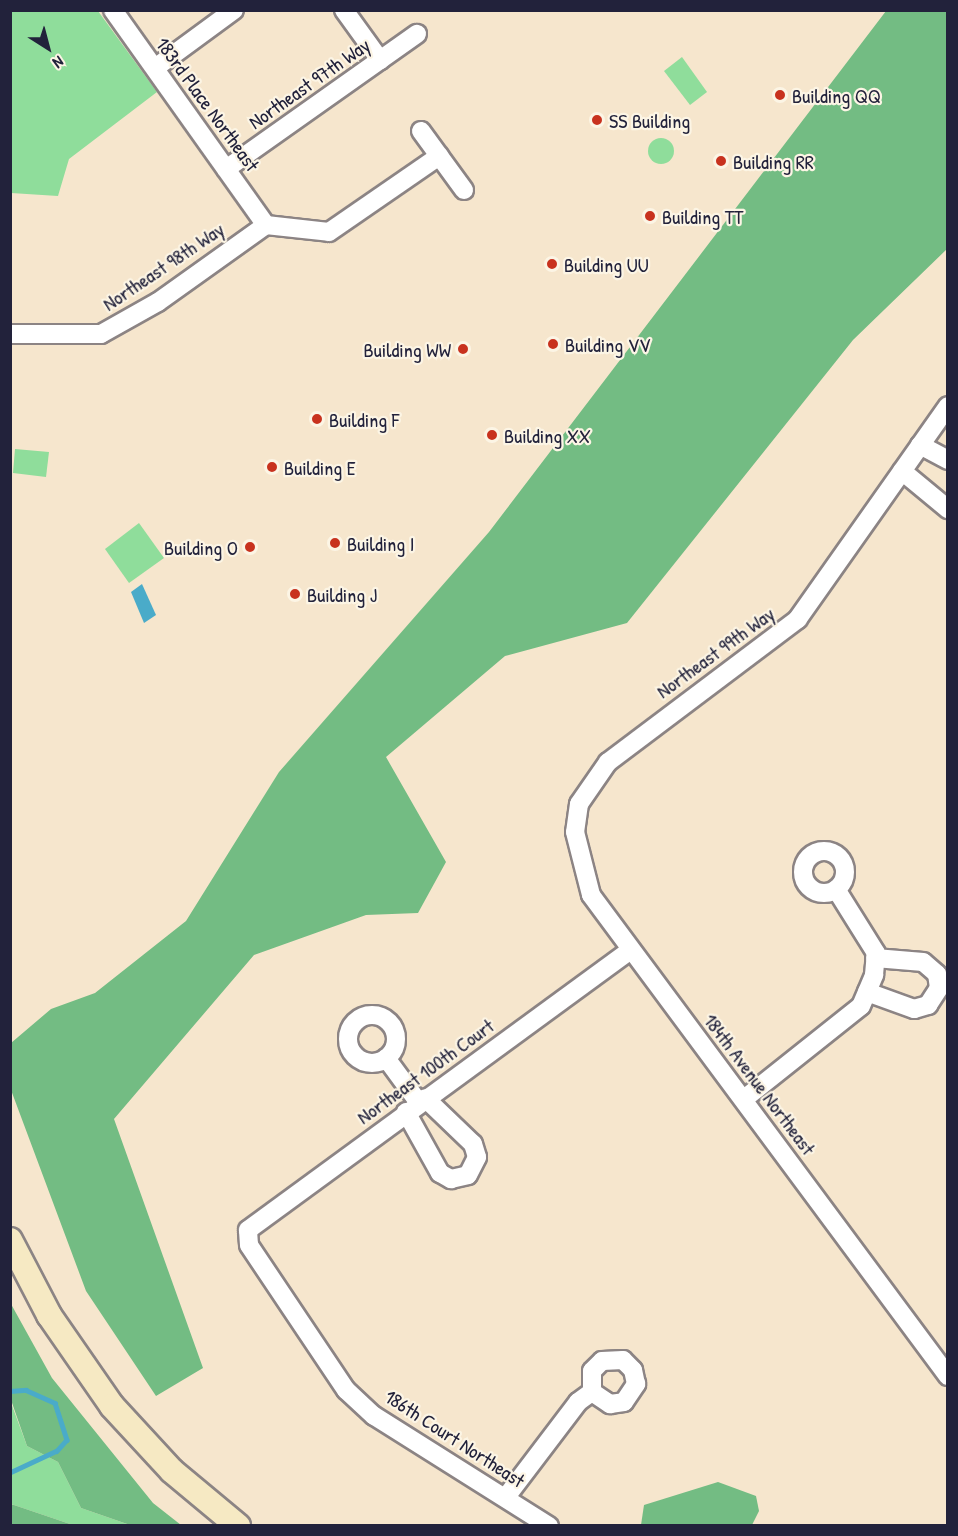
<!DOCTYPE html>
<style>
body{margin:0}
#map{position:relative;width:958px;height:1536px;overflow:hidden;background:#f6e6cd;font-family:"Patrick Hand",sans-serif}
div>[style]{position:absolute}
.green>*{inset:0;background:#8fdd9b}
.round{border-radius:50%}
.forest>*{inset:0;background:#73bc83}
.water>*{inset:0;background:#4aabc9}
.stream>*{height:4.5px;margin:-2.25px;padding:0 2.25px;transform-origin:2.25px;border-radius:2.25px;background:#4aabc9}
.roads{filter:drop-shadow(2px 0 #8c8484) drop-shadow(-2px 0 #8c8484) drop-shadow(0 2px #8c8484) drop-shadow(0 -2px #8c8484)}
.minor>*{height:18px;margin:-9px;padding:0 9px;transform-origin:9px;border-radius:9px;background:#fff}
.minor>.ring{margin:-9px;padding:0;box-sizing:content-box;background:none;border:18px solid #fff;border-radius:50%}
.secondary>*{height:24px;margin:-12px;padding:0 12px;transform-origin:12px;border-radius:12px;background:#f6e9c3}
.dots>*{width:16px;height:16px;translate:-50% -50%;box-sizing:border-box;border:3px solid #fcf5e5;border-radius:50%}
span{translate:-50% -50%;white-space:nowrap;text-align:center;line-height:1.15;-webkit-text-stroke:4.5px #fcf5e5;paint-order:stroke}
.street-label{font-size:20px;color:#22223b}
.poi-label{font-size:20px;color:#22223b}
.left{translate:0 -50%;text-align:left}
.right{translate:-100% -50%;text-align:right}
.frame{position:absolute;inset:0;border:12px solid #22223b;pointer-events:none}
.north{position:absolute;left:18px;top:18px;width:60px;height:60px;-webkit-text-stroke:4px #fcf5e5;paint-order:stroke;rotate:144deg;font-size:16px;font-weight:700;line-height:24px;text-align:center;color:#22223b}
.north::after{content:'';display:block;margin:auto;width:21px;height:27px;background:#22223b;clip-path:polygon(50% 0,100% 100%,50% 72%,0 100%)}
</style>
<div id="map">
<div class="green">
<div style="clip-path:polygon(10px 11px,98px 11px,157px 92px,69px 159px,58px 196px,11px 193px)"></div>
<div style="clip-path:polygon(682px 57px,707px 92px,690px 105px,664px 71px)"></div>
<div class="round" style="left:648px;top:138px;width:26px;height:26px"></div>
<div style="clip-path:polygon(15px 449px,49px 452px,46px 477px,13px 473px)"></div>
<div style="clip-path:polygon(139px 523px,164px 558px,129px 583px,105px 549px)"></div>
<div style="clip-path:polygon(10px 1400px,27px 1446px,58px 1462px,81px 1508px,130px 1525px,73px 1525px,11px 1504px)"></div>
</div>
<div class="forest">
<div style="clip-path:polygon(886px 11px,947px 11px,947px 249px,853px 340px,627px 623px,505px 656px,386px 757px,446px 862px,418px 913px,366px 915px,254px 955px,114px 1119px,203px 1368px,156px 1396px,86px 1291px,11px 1090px,11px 1043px,51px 1009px,95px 993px,186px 921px,279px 772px,489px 532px)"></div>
<div style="clip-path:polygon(11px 1304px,52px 1378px,153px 1503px,181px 1525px,130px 1525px,81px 1508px,58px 1462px,27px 1446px,11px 1400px)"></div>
<div style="clip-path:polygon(718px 1482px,756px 1496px,759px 1511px,752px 1525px,641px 1525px,644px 1505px)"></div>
<div style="clip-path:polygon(10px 1504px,14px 1505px,73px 1525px,11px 1525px)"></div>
</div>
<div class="water">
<div style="clip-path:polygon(142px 584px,156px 615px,144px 623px,131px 592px)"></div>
</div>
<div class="stream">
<div style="left:10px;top:1391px;width:16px;rotate:-4deg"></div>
<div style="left:26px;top:1390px;width:32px;rotate:24deg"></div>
<div style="left:55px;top:1403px;width:39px;rotate:72deg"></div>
<div style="left:67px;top:1440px;width:15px;rotate:132deg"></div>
<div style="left:57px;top:1451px;width:52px;rotate:154.9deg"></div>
</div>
<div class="roads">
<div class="minor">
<div style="left:113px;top:10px;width:264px;rotate:54.6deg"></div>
<div style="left:344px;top:10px;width:62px;rotate:54.2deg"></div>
<div style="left:155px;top:68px;width:98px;rotate:-36.3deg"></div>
<div style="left:421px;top:131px;width:73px;rotate:53.9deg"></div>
<div style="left:226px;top:169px;width:234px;rotate:-35.3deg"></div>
<div style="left:10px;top:334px;width:91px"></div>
<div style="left:101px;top:334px;width:65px;rotate:-29.3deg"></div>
<div style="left:158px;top:302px;width:133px;rotate:-35.5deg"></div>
<div style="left:266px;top:225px;width:63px;rotate:6.3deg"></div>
<div style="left:329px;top:232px;width:134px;rotate:-34.6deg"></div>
<div style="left:948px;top:406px;width:261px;rotate:125.2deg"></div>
<div style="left:798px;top:619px;width:238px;rotate:143deg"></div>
<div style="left:608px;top:762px;width:51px;rotate:124.6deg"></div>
<div style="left:579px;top:804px;width:28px;rotate:98deg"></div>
<div style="left:575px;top:832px;width:65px;rotate:75.7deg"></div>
<div style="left:591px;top:895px;width:599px;rotate:53.42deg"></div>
<div style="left:920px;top:445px;width:32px;rotate:28deg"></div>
<div style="left:902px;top:471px;width:60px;rotate:39.6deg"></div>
<div class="ring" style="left:803px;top:851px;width:24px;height:24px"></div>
<div style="left:867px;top:992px;width:50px;rotate:19.9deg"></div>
<div style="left:914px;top:1009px;width:15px;rotate:-16deg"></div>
<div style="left:928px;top:1005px;width:20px;rotate:-57deg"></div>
<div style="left:939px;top:988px;width:14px;rotate:-98deg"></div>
<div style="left:937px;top:974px;width:18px;rotate:-139deg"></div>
<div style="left:923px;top:962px;width:48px;rotate:-175.2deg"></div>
<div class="ring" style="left:348px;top:1015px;width:30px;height:30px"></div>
<div style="left:386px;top:1058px;width:56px;rotate:53.7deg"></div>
<div style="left:744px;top:1099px;width:149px;rotate:-38.5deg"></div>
<div style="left:861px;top:1006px;width:34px;rotate:-67deg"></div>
<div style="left:874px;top:975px;width:22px;rotate:-85deg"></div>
<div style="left:876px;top:953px;width:75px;rotate:-122deg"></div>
<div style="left:406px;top:1112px;width:70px;rotate:60.9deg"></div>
<div style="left:440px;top:1173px;width:13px;rotate:29deg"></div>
<div style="left:451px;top:1179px;width:17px;rotate:-13deg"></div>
<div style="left:468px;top:1175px;width:20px;rotate:-63deg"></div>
<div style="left:477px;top:1157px;width:14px;rotate:-107deg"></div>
<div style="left:473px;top:1144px;width:66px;rotate:-136.2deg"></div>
<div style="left:506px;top:1497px;width:119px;rotate:-52.8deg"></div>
<div style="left:578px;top:1402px;width:17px;rotate:-36deg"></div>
<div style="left:592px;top:1392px;width:22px;rotate:34deg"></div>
<div style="left:610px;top:1404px;width:14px;rotate:-8deg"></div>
<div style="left:624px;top:1402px;width:22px;rotate:-56deg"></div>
<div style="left:636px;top:1384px;width:14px;rotate:-102deg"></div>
<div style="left:633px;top:1370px;width:14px;rotate:-135deg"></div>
<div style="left:623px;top:1360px;width:21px;rotate:177deg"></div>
<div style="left:602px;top:1361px;width:14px;rotate:135deg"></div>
<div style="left:592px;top:1371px;width:21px;rotate:90deg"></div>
<div style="left:549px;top:1526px;width:207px;rotate:-147.8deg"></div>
<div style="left:374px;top:1416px;width:38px;rotate:-137deg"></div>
<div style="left:346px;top:1390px;width:174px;rotate:-123.8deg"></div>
<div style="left:249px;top:1245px;width:15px;rotate:-94deg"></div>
<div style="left:248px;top:1230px;width:474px;rotate:-36.2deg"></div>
</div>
<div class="secondary">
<div style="left:10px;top:1240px;width:85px;rotate:62.5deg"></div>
<div style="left:49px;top:1315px;width:111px;rotate:55.3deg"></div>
<div style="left:112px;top:1406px;width:88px;rotate:47.3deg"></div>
<div style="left:172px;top:1471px;width:86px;rotate:39.8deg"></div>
</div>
</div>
<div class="dots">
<div style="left:780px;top:95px;background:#c8321e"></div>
<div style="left:597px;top:120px;background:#c8321e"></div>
<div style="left:721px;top:161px;background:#c8321e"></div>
<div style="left:650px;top:216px;background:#c8321e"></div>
<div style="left:552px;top:264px;background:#c8321e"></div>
<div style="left:553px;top:344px;background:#c8321e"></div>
<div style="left:463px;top:349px;background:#c8321e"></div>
<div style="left:317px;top:419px;background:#c8321e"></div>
<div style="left:492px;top:435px;background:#c8321e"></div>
<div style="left:272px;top:467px;background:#c8321e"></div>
<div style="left:335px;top:543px;background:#c8321e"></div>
<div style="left:250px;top:547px;background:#c8321e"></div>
<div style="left:295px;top:594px;background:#c8321e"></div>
</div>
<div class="street-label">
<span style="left:309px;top:83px;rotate:-35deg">Northeast 97th Way</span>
<span style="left:208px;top:104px;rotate:54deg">183rd Place Northeast</span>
<span style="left:163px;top:266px;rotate:-34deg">Northeast 98th Way</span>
<span style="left:715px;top:652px;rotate:-36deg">Northeast 99th Way</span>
<span style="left:425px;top:1071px;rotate:-36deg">Northeast 100th Court</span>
<span style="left:760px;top:1084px;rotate:53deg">184th Avenue Northeast</span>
<span style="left:455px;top:1438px;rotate:33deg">186th Court Northeast</span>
</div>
<div class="poi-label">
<span class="left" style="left:792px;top:95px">Building QQ</span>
<span class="left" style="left:609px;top:120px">SS Building</span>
<span class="left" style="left:733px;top:161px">Building RR</span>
<span class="left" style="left:662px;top:216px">Building TT</span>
<span class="left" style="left:564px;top:264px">Building UU</span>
<span class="left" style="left:565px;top:344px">Building VV</span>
<span class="right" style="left:451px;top:349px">Building WW</span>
<span class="left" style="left:329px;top:419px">Building F</span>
<span class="left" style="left:504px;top:435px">Building XX</span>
<span class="left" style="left:284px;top:467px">Building E</span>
<span class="left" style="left:347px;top:543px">Building I</span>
<span class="right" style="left:238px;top:547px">Building O</span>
<span class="left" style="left:307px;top:594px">Building J</span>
</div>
<div class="frame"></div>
<div class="north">N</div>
</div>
